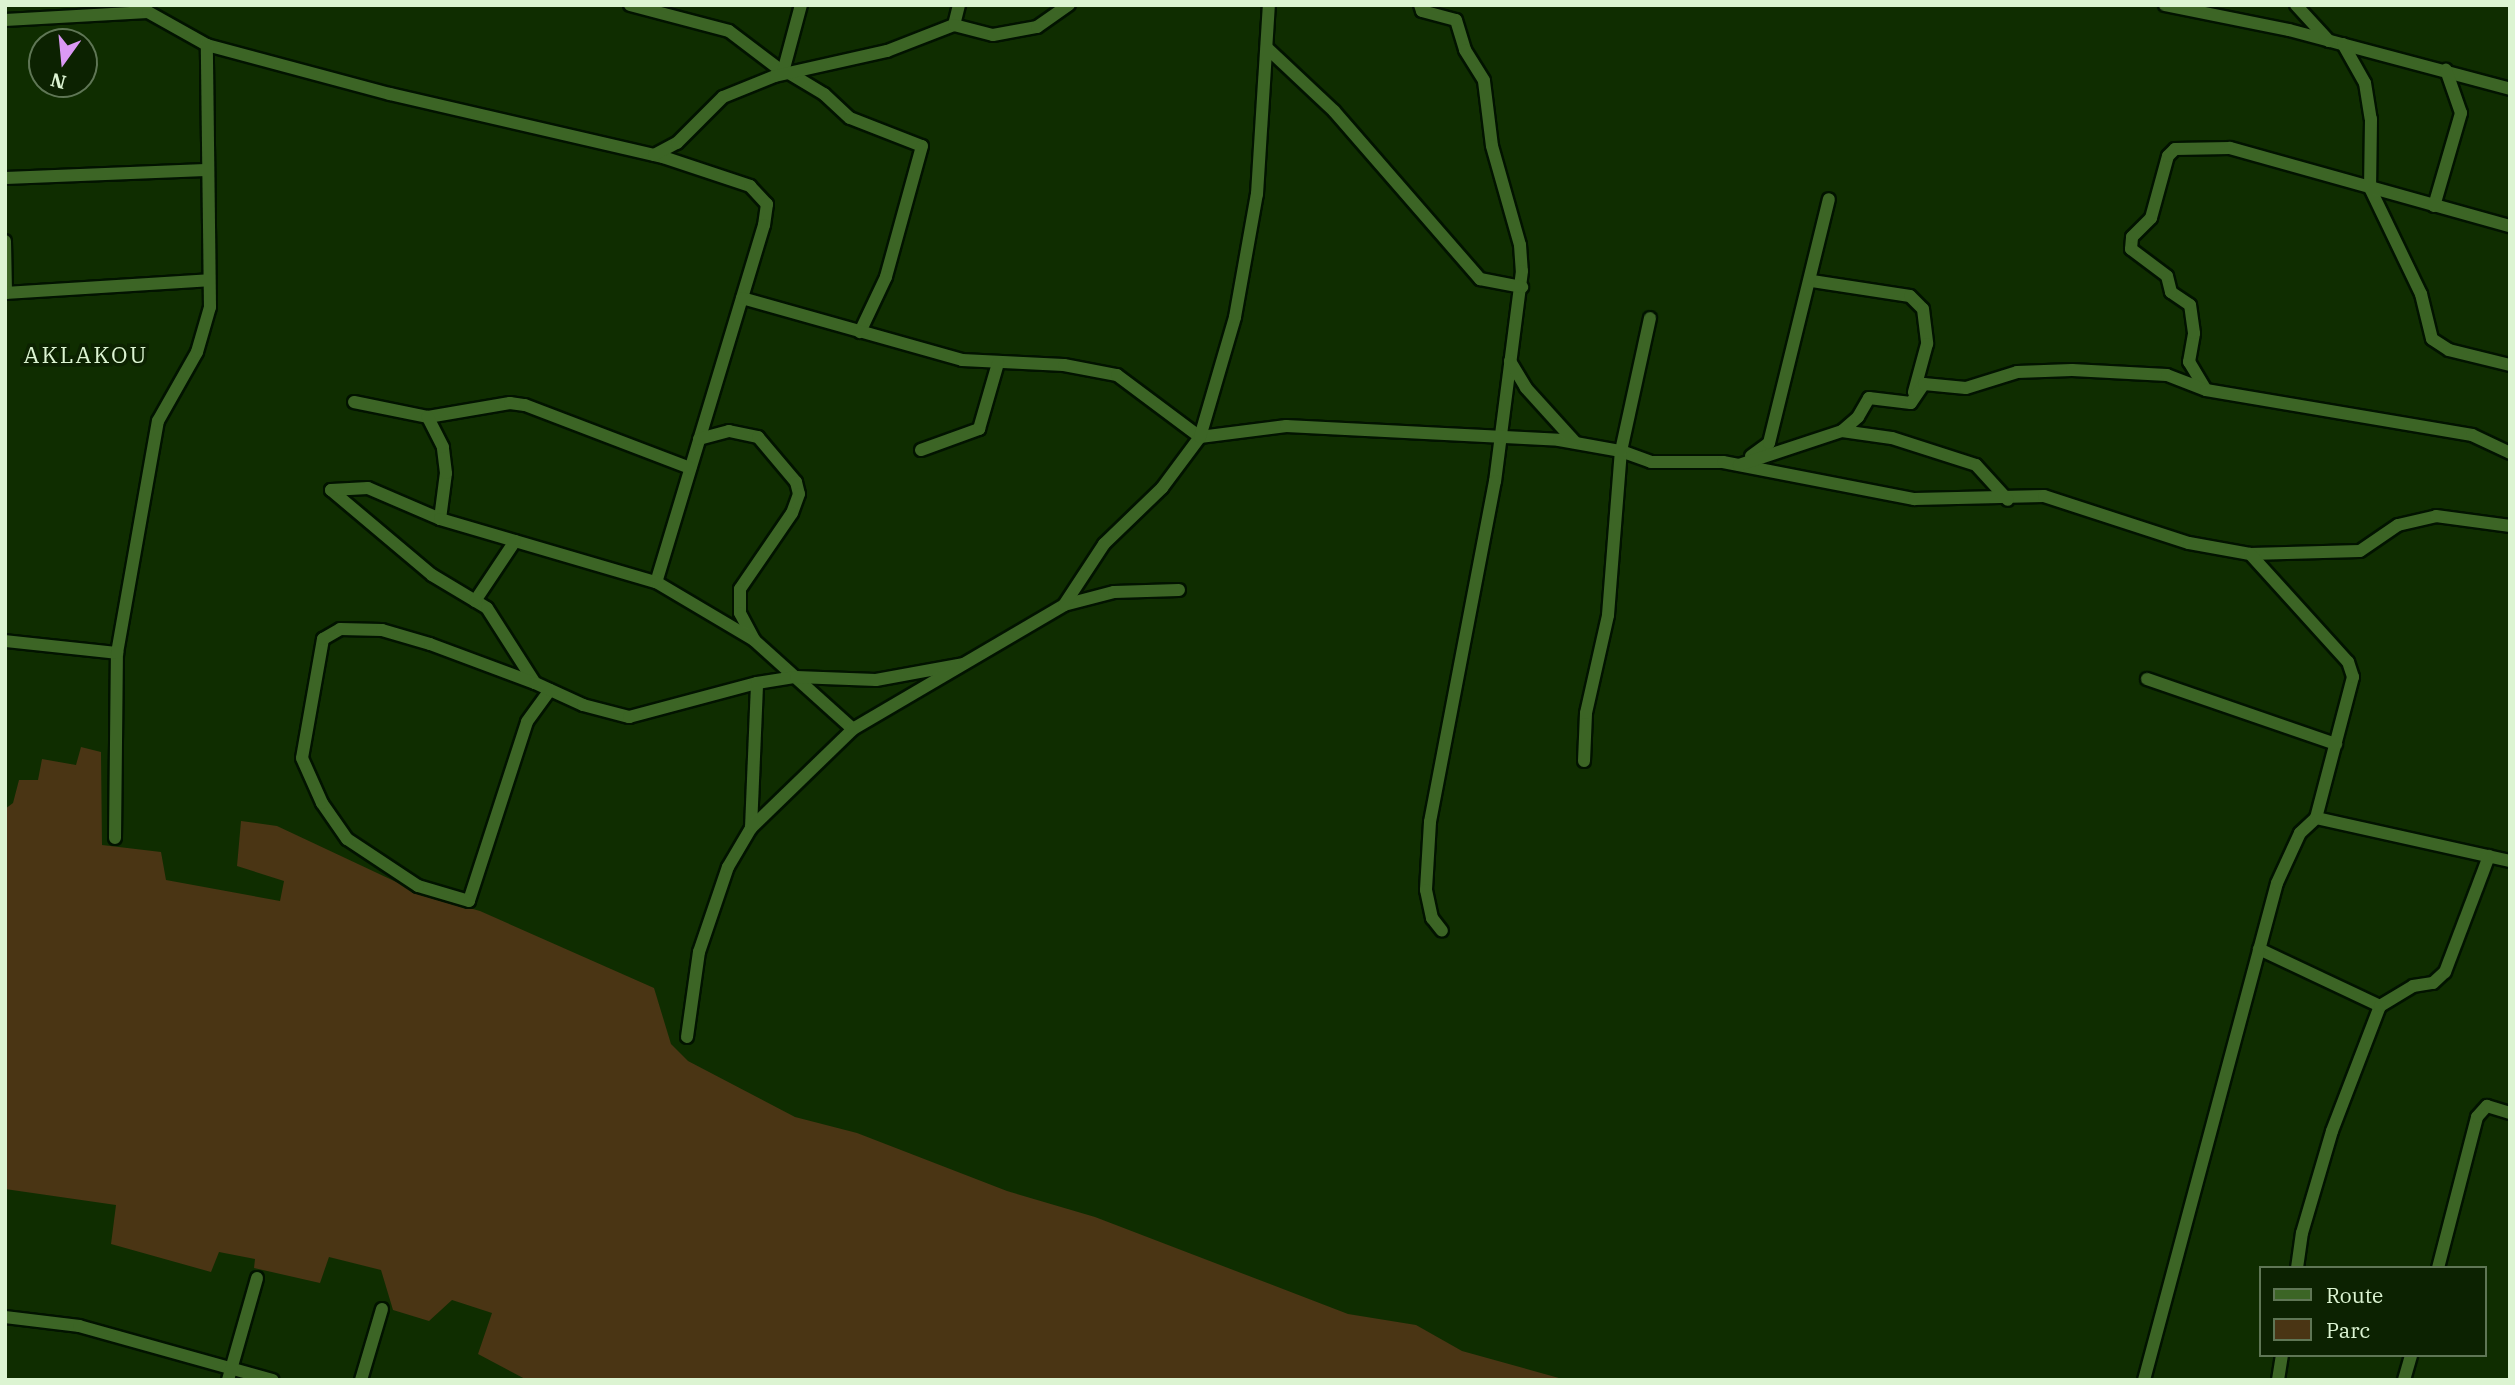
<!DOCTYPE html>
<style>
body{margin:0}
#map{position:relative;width:2515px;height:1385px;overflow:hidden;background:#0f2d00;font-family:"IBM Plex Serif",serif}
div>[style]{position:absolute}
.green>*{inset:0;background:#4a3514}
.roads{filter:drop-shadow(2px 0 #021300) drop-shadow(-2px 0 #021300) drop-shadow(0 2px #021300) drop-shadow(0 -2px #021300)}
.minor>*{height:12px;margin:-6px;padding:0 6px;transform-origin:6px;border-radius:6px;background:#3c6525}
span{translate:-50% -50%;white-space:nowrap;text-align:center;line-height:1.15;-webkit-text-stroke:7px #0c2201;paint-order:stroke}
.quarter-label{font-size:23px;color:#dcf4d2;letter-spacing:2px}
.frame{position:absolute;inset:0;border:7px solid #dcf4d2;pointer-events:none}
.legend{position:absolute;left:2259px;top:1266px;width:228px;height:91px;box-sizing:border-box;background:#0c2201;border:2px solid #5f7655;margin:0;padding:9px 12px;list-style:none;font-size:21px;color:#dcf4d2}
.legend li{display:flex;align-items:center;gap:14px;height:35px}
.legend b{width:35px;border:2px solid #5f7655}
.north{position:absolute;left:28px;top:28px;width:70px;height:70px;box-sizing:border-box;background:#0c2201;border:2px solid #5f7655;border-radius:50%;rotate:195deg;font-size:19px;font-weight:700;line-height:28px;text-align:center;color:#dcf4d2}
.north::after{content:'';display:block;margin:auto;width:24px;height:32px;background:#db99f5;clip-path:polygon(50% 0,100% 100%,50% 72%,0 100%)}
</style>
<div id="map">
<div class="green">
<div style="clip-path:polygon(81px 747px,101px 752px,102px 845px,161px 852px,166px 880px,280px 901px,284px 881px,237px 866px,241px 821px,277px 826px,424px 895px,480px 911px,654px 988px,671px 1044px,688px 1061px,795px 1117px,857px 1133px,1007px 1191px,1095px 1217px,1348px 1314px,1416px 1325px,1462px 1351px,1566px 1380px,527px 1380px,478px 1354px,492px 1313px,452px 1300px,429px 1321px,393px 1310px,381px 1270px,329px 1257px,320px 1283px,254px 1268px,255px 1259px,219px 1252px,211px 1272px,111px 1244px,116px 1205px,5px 1189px,5px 809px,13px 803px,19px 780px,38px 780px,42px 759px,76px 765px)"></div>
</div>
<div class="roads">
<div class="minor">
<div style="left:630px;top:5px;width:102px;rotate:14.7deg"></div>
<div style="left:729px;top:31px;width:68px;rotate:37.2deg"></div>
<div style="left:783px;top:72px;width:69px;rotate:-75deg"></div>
<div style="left:1420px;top:5px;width:6px;rotate:72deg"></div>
<div style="left:1422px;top:11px;width:35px;rotate:15deg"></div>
<div style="left:1456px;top:20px;width:31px;rotate:73deg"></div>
<div style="left:1465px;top:50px;width:36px;rotate:58deg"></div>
<div style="left:1484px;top:81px;width:65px;rotate:83deg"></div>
<div style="left:1492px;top:146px;width:103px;rotate:74.2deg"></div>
<div style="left:1520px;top:245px;width:26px;rotate:86deg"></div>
<div style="left:1522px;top:271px;width:212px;rotate:97.3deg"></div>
<div style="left:1495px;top:481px;width:347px;rotate:100.8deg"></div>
<div style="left:1430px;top:822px;width:68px;rotate:93.4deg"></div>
<div style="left:1426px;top:890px;width:29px;rotate:78deg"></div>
<div style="left:1432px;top:918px;width:16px;rotate:52deg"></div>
<div style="left:2165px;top:5px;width:126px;rotate:11.4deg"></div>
<div style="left:2289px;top:30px;width:229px;rotate:14.9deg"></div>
<div style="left:2296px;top:5px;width:49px;rotate:47.5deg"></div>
<div style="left:5px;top:20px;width:143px;rotate:-3.2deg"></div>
<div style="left:148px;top:12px;width:68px;rotate:29.2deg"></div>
<div style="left:207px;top:45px;width:189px;rotate:15deg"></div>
<div style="left:390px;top:94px;width:280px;rotate:13deg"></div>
<div style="left:663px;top:157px;width:92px;rotate:18.4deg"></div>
<div style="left:750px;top:186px;width:25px;rotate:47deg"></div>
<div style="left:767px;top:204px;width:21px;rotate:98deg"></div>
<div style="left:764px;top:225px;width:373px;rotate:106.8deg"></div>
<div style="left:954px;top:25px;width:21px;rotate:-76deg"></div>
<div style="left:2343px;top:44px;width:45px;rotate:60.6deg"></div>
<div style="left:2365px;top:83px;width:36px;rotate:81deg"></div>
<div style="left:2371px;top:119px;width:69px;rotate:90.8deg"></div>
<div style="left:2370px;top:188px;width:118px;rotate:64.3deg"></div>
<div style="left:2421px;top:294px;width:46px;rotate:76.3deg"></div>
<div style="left:2432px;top:339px;width:20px;rotate:33deg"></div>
<div style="left:2449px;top:350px;width:63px;rotate:13.8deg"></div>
<div style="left:1267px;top:48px;width:92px;rotate:43.2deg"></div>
<div style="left:1334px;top:111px;width:223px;rotate:49deg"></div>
<div style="left:1480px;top:279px;width:43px;rotate:10.8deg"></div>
<div style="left:789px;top:73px;width:41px;rotate:31deg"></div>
<div style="left:824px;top:94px;width:35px;rotate:43deg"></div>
<div style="left:850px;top:118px;width:77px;rotate:21.3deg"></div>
<div style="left:922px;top:146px;width:136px;rotate:105.4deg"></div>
<div style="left:886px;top:277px;width:61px;rotate:115.3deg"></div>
<div style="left:654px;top:155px;width:26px;rotate:-28deg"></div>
<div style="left:677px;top:143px;width:65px;rotate:-45deg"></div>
<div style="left:723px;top:97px;width:56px;rotate:-22deg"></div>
<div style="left:775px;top:76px;width:115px;rotate:-12.6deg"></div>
<div style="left:887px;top:51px;width:72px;rotate:-21.2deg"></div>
<div style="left:954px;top:25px;width:40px;rotate:14.4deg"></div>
<div style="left:993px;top:35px;width:45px;rotate:-10.3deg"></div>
<div style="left:1037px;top:27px;width:39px;rotate:-35deg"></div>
<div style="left:5px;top:178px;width:201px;rotate:-2.3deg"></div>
<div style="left:2434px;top:206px;width:97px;rotate:-73.8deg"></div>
<div style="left:2461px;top:113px;width:46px;rotate:-109.2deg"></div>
<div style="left:5px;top:241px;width:52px;rotate:88.9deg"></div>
<div style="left:1812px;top:281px;width:99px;rotate:8.7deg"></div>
<div style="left:1910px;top:296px;width:18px;rotate:45deg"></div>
<div style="left:1923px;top:309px;width:35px;rotate:83deg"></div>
<div style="left:1927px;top:344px;width:50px;rotate:105.2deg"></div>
<div style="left:5px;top:293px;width:204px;rotate:-3.6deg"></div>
<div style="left:742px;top:298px;width:229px;rotate:15.7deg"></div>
<div style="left:962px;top:360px;width:102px;rotate:2.8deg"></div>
<div style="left:1064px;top:365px;width:54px;rotate:10.7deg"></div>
<div style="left:1117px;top:375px;width:104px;rotate:36.8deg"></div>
<div style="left:1200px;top:437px;width:87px;rotate:-7.3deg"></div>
<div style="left:1286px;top:426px;width:273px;rotate:2.9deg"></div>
<div style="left:1559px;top:440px;width:63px;rotate:10.1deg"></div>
<div style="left:1621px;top:451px;width:32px;rotate:20deg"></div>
<div style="left:1651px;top:462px;width:72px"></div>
<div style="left:1723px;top:462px;width:195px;rotate:11deg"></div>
<div style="left:1914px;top:499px;width:130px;rotate:-1.3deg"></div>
<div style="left:2044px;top:496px;width:152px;rotate:18deg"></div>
<div style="left:2189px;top:543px;width:62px;rotate:10.2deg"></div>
<div style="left:2250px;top:554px;width:110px;rotate:-1.6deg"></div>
<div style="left:2360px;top:551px;width:46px;rotate:-34.4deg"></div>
<div style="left:2398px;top:525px;width:39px;rotate:-13deg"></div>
<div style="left:2436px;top:516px;width:75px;rotate:7.7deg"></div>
<div style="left:1510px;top:361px;width:31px;rotate:59deg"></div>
<div style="left:1526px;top:388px;width:73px;rotate:47.8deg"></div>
<div style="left:2206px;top:390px;width:33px;rotate:-121deg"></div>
<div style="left:2189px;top:362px;width:29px;rotate:-80deg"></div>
<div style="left:2194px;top:333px;width:28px;rotate:-98deg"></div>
<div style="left:2190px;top:305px;width:23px;rotate:-146deg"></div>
<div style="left:2171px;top:292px;width:16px;rotate:-104deg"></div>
<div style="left:2167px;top:276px;width:45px;rotate:-143.1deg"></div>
<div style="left:2131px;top:249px;width:12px;rotate:-85deg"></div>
<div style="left:2132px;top:237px;width:27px;rotate:-45deg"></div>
<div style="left:2151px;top:218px;width:64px;rotate:-74.7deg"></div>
<div style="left:2168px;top:156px;width:10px;rotate:-45deg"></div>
<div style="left:2175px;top:149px;width:55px;rotate:-1deg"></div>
<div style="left:2230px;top:148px;width:291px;rotate:15.6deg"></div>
<div style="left:354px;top:402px;width:76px;rotate:11.5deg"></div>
<div style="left:428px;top:417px;width:83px;rotate:-9.7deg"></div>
<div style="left:510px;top:403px;width:15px;rotate:8deg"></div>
<div style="left:525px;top:405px;width:177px;rotate:20.9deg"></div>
<div style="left:1842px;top:431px;width:50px;rotate:8deg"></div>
<div style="left:1892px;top:438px;width:88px;rotate:17.8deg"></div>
<div style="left:1976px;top:465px;width:47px;rotate:47.6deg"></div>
<div style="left:699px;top:439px;width:31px;rotate:-15deg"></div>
<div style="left:729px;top:431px;width:30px;rotate:12deg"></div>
<div style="left:758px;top:437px;width:59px;rotate:49.8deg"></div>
<div style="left:796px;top:482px;width:12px;rotate:76deg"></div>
<div style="left:799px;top:494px;width:20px;rotate:110deg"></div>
<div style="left:792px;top:513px;width:92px;rotate:124.4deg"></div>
<div style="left:740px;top:589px;width:24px;rotate:90deg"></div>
<div style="left:740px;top:613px;width:30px;rotate:62deg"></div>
<div style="left:921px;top:450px;width:62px;rotate:-19.9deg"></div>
<div style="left:979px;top:429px;width:69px;rotate:-73.9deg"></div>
<div style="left:1751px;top:456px;width:22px;rotate:-36deg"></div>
<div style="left:1769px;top:443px;width:251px;rotate:-76.2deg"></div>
<div style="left:1739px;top:465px;width:108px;rotate:-18.3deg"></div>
<div style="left:1842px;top:431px;width:21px;rotate:-41deg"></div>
<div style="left:1858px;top:417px;width:22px;rotate:-60deg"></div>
<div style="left:1869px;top:398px;width:42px;rotate:6.8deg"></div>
<div style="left:1911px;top:403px;width:23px;rotate:-56deg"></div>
<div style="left:1924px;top:384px;width:42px;rotate:5.4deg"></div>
<div style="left:1966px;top:388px;width:53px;rotate:-17.4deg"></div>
<div style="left:2017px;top:372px;width:55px;rotate:-2.1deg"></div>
<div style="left:2072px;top:370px;width:95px;rotate:3deg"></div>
<div style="left:2167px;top:375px;width:42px;rotate:21deg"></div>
<div style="left:2206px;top:390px;width:270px;rotate:9.6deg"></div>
<div style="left:2472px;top:435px;width:42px;rotate:25.3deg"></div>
<div style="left:331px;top:490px;width:132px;rotate:40.1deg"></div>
<div style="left:432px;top:575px;width:64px;rotate:31deg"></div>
<div style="left:487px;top:608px;width:89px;rotate:57.4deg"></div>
<div style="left:331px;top:490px;width:37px;rotate:-3deg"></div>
<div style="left:368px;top:488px;width:78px;rotate:23.3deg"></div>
<div style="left:440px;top:519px;width:46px;rotate:-82.6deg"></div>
<div style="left:446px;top:473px;width:26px;rotate:-97deg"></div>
<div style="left:443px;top:447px;width:34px;rotate:-117deg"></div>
<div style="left:440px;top:519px;width:225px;rotate:16.3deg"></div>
<div style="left:656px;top:582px;width:114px;rotate:30.6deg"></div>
<div style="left:754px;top:640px;width:133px;rotate:42deg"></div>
<div style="left:475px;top:601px;width:72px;rotate:-56.3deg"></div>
<div style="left:1064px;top:605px;width:52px;rotate:-14.6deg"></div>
<div style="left:1114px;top:592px;width:65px;rotate:-1.8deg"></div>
<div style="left:5px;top:641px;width:113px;rotate:6.1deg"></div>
<div style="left:2147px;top:679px;width:200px;rotate:19deg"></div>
<div style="left:550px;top:690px;width:39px;rotate:126deg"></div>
<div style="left:527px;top:722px;width:188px;rotate:108deg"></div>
<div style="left:469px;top:901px;width:53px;rotate:-163.6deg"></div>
<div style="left:418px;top:886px;width:85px;rotate:-146.5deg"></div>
<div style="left:347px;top:839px;width:44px;rotate:-124.8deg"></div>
<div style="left:322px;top:803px;width:49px;rotate:-114deg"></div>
<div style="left:302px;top:758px;width:121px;rotate:-80deg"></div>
<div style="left:323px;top:639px;width:20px;rotate:-30deg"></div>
<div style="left:340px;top:629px;width:42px;rotate:1.4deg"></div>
<div style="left:382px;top:630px;width:50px;rotate:16.3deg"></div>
<div style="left:430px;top:644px;width:112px;rotate:20.4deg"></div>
<div style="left:535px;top:683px;width:53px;rotate:24.6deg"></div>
<div style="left:583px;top:705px;width:48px;rotate:14.6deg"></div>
<div style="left:629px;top:717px;width:132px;rotate:-14.9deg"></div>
<div style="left:757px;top:683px;width:39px;rotate:-9deg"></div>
<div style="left:796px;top:677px;width:80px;rotate:2.1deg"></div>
<div style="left:876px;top:680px;width:88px;rotate:-10.4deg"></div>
<div style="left:1584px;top:761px;width:48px;rotate:-87.6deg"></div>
<div style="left:1586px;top:713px;width:100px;rotate:-77.3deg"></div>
<div style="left:1608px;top:615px;width:165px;rotate:-85.5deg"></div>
<div style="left:1621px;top:451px;width:136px;rotate:-77.7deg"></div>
<div style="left:2316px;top:818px;width:199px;rotate:12.5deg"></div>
<div style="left:751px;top:828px;width:145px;rotate:-87.6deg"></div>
<div style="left:115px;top:838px;width:185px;rotate:-89.4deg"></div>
<div style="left:117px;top:653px;width:236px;rotate:-80deg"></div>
<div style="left:158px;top:421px;width:79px;rotate:-60.5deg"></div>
<div style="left:197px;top:352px;width:47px;rotate:-73.9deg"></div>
<div style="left:210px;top:307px;width:262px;rotate:-90.7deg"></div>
<div style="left:2259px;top:949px;width:134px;rotate:25.2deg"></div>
<div style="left:687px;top:1037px;width:86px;rotate:-82deg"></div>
<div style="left:699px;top:952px;width:90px;rotate:-71.2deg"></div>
<div style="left:728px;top:867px;width:45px;rotate:-59.5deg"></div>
<div style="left:751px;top:828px;width:142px;rotate:-44.1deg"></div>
<div style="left:853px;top:729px;width:245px;rotate:-30.4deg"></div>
<div style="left:1064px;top:605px;width:73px;rotate:-56.7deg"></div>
<div style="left:1104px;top:544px;width:81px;rotate:-44deg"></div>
<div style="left:1162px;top:488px;width:64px;rotate:-53.3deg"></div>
<div style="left:1200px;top:437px;width:125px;rotate:-73.7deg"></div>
<div style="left:1235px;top:317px;width:125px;rotate:-79.9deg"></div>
<div style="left:1257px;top:194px;width:189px;rotate:-86.4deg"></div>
<div style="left:2297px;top:1268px;width:35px;rotate:-82deg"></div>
<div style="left:2302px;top:1233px;width:106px;rotate:-73.6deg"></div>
<div style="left:2332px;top:1131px;width:134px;rotate:-69deg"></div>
<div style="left:2380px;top:1006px;width:39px;rotate:-31deg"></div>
<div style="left:2413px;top:986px;width:20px;rotate:-9deg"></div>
<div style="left:2433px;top:983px;width:16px;rotate:-43deg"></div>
<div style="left:2445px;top:972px;width:124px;rotate:-69.2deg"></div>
<div style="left:2438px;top:1268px;width:156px;rotate:-75.5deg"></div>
<div style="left:2477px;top:1117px;width:15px;rotate:-48deg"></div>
<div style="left:2487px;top:1106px;width:24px;rotate:17deg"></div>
<div style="left:5px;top:1317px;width:75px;rotate:6.9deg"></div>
<div style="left:79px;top:1326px;width:201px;rotate:15.6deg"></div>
<div style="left:228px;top:1380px;width:106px;rotate:-74.1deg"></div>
<div style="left:361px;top:1380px;width:74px;rotate:-73.5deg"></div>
<div style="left:2144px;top:1380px;width:514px;rotate:-75.02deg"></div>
<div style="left:2277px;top:883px;width:55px;rotate:-65.3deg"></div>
<div style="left:2300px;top:833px;width:22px;rotate:-43deg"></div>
<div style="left:2316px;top:818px;width:146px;rotate:-75.3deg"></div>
<div style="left:2353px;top:677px;width:16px;rotate:-108deg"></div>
<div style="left:2348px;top:662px;width:146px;rotate:-132.2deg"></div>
<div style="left:2278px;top:1380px;width:25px;rotate:-81deg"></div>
<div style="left:2404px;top:1380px;width:26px;rotate:-74deg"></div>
</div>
</div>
<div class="quarter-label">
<span style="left:86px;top:354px">AKLAKOU</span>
</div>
<div class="frame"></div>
<ul class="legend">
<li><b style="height:9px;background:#3c6525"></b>Route</li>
<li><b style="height:19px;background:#4a3514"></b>Parc</li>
</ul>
<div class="north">N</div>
</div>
